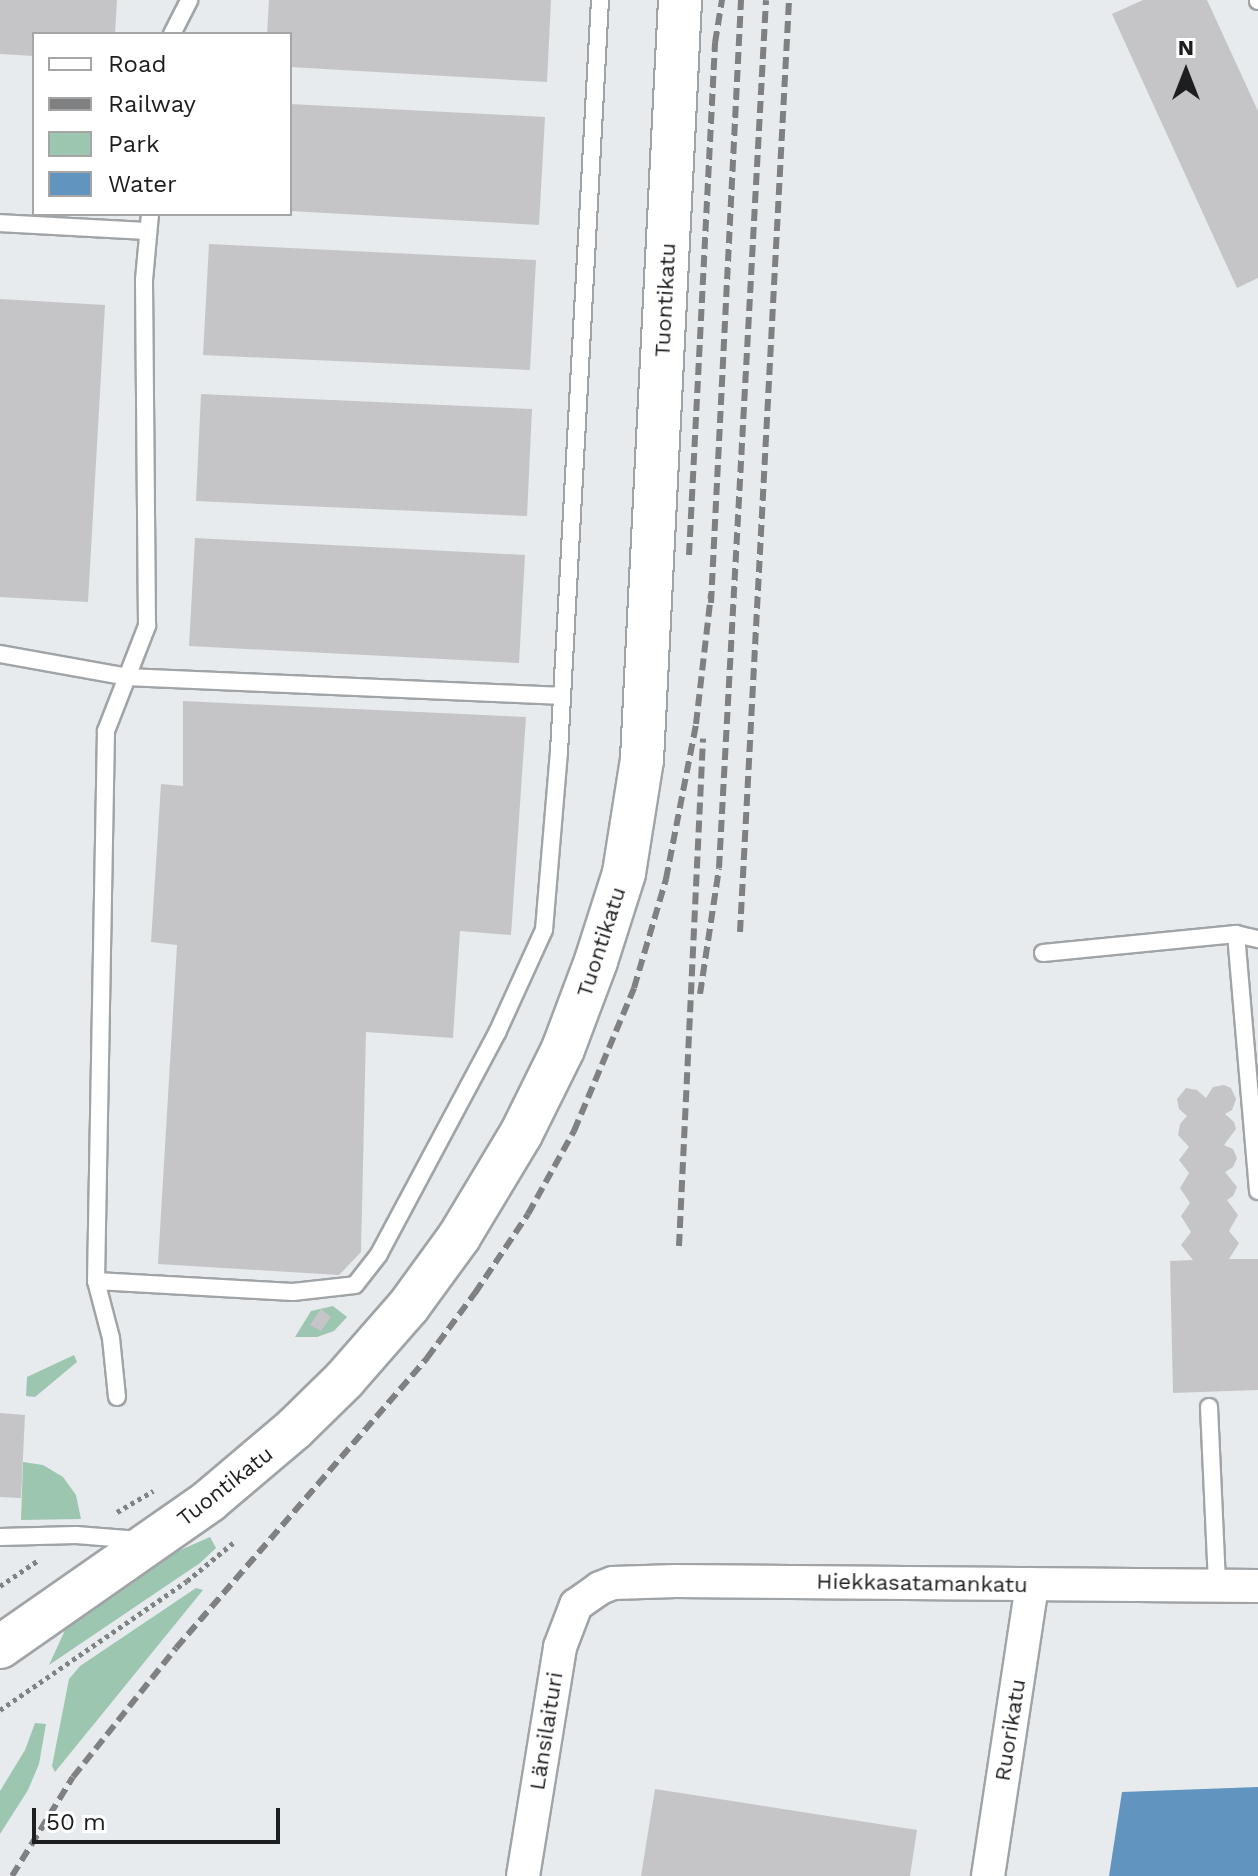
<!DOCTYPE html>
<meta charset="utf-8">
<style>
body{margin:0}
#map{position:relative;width:1258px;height:1876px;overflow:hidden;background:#e7ebed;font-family:"Work Sans",sans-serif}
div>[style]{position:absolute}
.green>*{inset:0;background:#9dc6b0}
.water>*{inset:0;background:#6194bf}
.building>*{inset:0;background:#c5c5c8}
.path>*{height:5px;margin-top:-2.5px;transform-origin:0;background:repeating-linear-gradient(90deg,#808384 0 4px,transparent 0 8px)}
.roads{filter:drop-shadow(2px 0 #a1a4a7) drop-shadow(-2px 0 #a1a4a7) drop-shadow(0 2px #a1a4a7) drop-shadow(0 -2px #a1a4a7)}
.service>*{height:16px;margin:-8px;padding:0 8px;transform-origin:8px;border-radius:8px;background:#fff}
.minor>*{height:32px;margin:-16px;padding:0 16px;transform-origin:16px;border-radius:16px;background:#fff}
.tertiary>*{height:42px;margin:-21px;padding:0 21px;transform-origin:21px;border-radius:21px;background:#fff}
.rail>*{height:6px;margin-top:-3px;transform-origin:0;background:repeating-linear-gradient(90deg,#7e8082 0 12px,transparent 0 18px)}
span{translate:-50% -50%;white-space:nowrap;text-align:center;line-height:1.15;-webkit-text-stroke:7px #fff;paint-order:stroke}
.street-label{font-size:22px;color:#1d1e1f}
.legend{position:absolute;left:32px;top:32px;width:260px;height:184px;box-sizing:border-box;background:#fff;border:2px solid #a5a5a5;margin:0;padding:10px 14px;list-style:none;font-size:24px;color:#1d1e1f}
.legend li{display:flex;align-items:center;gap:16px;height:40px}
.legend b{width:40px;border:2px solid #a5a5a5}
.north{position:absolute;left:1146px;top:32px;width:80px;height:80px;-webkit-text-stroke:6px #fff;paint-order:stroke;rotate:0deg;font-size:22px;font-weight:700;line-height:32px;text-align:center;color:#1d1e1f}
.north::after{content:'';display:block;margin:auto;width:28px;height:36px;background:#1d1e1f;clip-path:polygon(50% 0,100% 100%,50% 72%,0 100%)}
.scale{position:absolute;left:32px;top:1808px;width:248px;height:36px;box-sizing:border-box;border:4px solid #1d1e1f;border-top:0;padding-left:10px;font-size:24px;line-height:28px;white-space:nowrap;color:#1d1e1f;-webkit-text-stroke:6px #fff;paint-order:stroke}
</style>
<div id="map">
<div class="green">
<div style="clip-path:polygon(333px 1306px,347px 1317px,334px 1331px,317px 1337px,295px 1337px,311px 1311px)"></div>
<div style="clip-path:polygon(74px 1355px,77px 1362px,35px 1397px,26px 1396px,27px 1377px)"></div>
<div style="clip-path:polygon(23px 1462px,43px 1465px,63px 1477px,76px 1495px,81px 1519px,21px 1520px)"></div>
<div style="clip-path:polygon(210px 1537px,216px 1548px,200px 1563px,49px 1665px,66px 1628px,88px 1609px,160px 1559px)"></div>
<div style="clip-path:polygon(196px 1588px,203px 1590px,55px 1772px,52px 1766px,69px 1679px,80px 1666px)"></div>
<div style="clip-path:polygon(35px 1723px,46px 1724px,39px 1764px,28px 1790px,0 1834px,0 1791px,25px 1750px)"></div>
</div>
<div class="water">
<div style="clip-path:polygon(1258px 1787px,1258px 1876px,1109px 1876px,1122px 1792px)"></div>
</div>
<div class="building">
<div style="clip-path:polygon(0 0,117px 0,115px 34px,34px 34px,34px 56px,0 54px)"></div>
<div style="clip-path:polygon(269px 0,551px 0,547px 82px,290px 67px,290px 34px,267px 34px)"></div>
<div style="clip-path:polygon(1143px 0,1207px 0,1258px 111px,1258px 278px,1237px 288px,1112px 14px)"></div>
<div style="clip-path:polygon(290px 104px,545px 117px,539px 225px,290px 211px)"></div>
<div style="clip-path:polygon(209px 244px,536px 260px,530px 370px,203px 355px)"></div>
<div style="clip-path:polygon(0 299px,105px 305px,88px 602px,0 597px)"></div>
<div style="clip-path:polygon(201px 394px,532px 409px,527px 516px,196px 501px)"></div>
<div style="clip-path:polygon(195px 538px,525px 555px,519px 663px,189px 646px)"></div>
<div style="clip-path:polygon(183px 701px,526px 717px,511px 935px,460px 931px,453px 1038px,366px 1032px,361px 1252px,339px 1275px,158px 1264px,177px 945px,151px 942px,161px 784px,183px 786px)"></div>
<div style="clip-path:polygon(1224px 1085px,1231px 1088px,1236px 1099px,1232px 1110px,1225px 1114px,1234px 1122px,1236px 1129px,1224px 1145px,1233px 1149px,1237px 1158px,1233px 1167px,1225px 1172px,1237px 1187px,1233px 1196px,1227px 1200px,1238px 1215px,1229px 1231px,1239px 1243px,1229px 1259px,1258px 1259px,1258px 1390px,1173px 1393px,1170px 1261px,1193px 1260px,1181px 1245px,1191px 1232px,1181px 1216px,1190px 1203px,1180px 1188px,1189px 1173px,1179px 1160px,1189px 1147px,1178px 1135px,1180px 1124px,1187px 1116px,1179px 1109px,1177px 1099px,1186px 1088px,1197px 1090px,1206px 1098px,1213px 1087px)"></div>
<div style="clip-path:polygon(321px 1309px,331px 1317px,321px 1331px,310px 1325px)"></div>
<div style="clip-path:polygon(0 1413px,25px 1415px,21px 1498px,0 1497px)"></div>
<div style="clip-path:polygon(655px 1789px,917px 1830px,910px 1876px,641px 1876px)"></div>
</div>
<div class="path">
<div style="left:117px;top:1512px;width:42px;rotate:-30.3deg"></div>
<div style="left:0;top:1586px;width:45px;rotate:-34deg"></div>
<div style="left:0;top:1710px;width:227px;rotate:-34.6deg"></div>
<div style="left:187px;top:1581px;width:60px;rotate:-39.6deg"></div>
</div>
<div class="roads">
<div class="service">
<div style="left:1258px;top:0;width:1px;rotate:90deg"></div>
<div style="left:172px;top:34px;width:38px;rotate:-63deg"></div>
<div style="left:0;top:223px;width:148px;rotate:3.1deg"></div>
<div style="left:0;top:654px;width:130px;rotate:10.2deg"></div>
<div style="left:128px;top:677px;width:434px;rotate:2.5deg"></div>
<div style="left:1236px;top:934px;width:258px;rotate:85.1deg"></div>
<div style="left:1043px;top:953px;width:194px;rotate:-5.6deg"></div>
<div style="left:1236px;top:934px;width:23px;rotate:13deg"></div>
<div style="left:96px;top:1281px;width:197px;rotate:3.2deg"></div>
<div style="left:293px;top:1292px;width:62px;rotate:-6.4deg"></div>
<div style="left:355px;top:1285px;width:39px;rotate:-52deg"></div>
<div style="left:379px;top:1254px;width:251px;rotate:-61.9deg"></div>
<div style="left:497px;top:1033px;width:113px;rotate:-65.5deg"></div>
<div style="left:544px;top:930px;width:179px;rotate:-85.2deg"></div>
<div style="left:559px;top:752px;width:753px;rotate:-86.88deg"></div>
<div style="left:117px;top:1397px;width:59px;rotate:-95.8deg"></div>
<div style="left:111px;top:1338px;width:59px;rotate:-104.7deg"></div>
<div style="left:96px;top:1281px;width:550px;rotate:-88.96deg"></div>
<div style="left:106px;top:731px;width:113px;rotate:-68.7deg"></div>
<div style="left:147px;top:626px;width:346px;rotate:-90.5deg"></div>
<div style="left:144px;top:280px;width:66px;rotate:-84.8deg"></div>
<div style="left:1209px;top:1407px;width:179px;rotate:87.4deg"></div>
<div style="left:0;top:1537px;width:76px;rotate:-1.5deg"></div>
<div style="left:76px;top:1535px;width:64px;rotate:4.5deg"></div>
</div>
<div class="minor">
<div style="left:523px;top:1876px;width:232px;rotate:-80.8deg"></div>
<div style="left:560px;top:1647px;width:45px;rotate:-69.1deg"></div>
<div style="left:576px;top:1605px;width:29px;rotate:-35deg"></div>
<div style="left:600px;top:1588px;width:14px;rotate:-21deg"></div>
<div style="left:613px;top:1583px;width:63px;rotate:-1.8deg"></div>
<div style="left:676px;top:1581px;width:582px;rotate:0.49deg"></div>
<div style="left:988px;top:1876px;width:295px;rotate:-81.4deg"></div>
</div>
<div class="tertiary">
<div style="left:0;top:1647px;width:255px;rotate:-34.9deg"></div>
<div style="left:209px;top:1501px;width:113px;rotate:-40.3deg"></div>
<div style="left:295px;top:1428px;width:69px;rotate:-44.4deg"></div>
<div style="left:344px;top:1380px;width:97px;rotate:-48.8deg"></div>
<div style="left:408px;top:1307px;width:87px;rotate:-53.9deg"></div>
<div style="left:459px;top:1237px;width:120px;rotate:-59deg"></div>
<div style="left:521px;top:1134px;width:95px;rotate:-63.7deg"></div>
<div style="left:563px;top:1049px;width:94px;rotate:-69.4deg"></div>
<div style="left:596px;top:961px;width:92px;rotate:-72.3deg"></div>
<div style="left:624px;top:873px;width:115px;rotate:-81deg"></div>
<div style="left:642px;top:759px;width:760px;rotate:-87.13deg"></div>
</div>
</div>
<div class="rail">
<div style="left:689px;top:555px;width:513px;rotate:-87.09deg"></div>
<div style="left:715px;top:43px;width:44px;rotate:-80.8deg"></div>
<div style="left:711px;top:603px;width:604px;rotate:-87.15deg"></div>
<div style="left:740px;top:932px;width:933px;rotate:-86.99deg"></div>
<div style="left:700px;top:994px;width:127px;rotate:-81.4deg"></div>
<div style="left:719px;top:868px;width:869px;rotate:-86.9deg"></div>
<div style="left:679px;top:1246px;width:508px;rotate:-87.29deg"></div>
<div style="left:12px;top:1876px;width:116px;rotate:-58.4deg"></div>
<div style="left:73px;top:1777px;width:165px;rotate:-51.4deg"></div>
<div style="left:176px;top:1648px;width:384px;rotate:-49.1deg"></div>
<div style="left:427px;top:1358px;width:81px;rotate:-53.6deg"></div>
<div style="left:475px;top:1293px;width:95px;rotate:-56.1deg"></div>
<div style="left:528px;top:1214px;width:95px;rotate:-61deg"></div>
<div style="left:574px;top:1131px;width:155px;rotate:-67.2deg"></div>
<div style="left:634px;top:988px;width:114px;rotate:-73.6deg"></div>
<div style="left:666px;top:879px;width:158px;rotate:-79deg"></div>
<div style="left:696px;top:724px;width:131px;rotate:-83.4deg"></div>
</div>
<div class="street-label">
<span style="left:665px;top:300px;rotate:-87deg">Tuontikatu</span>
<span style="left:601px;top:942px;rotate:-72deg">Tuontikatu</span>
<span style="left:225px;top:1486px;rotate:-38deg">Tuontikatu</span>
<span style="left:922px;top:1583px;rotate:1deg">Hiekkasatamankatu</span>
<span style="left:1010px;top:1730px;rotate:-81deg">Ruorikatu</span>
<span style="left:546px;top:1731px;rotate:-81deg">Länsilaituri</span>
</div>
<ul class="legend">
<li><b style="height:10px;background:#fff"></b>Road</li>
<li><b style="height:10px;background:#7e8082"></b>Railway</li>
<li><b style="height:22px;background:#9dc6b0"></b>Park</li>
<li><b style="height:22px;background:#6194bf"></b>Water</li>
</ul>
<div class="north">N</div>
<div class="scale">50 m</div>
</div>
